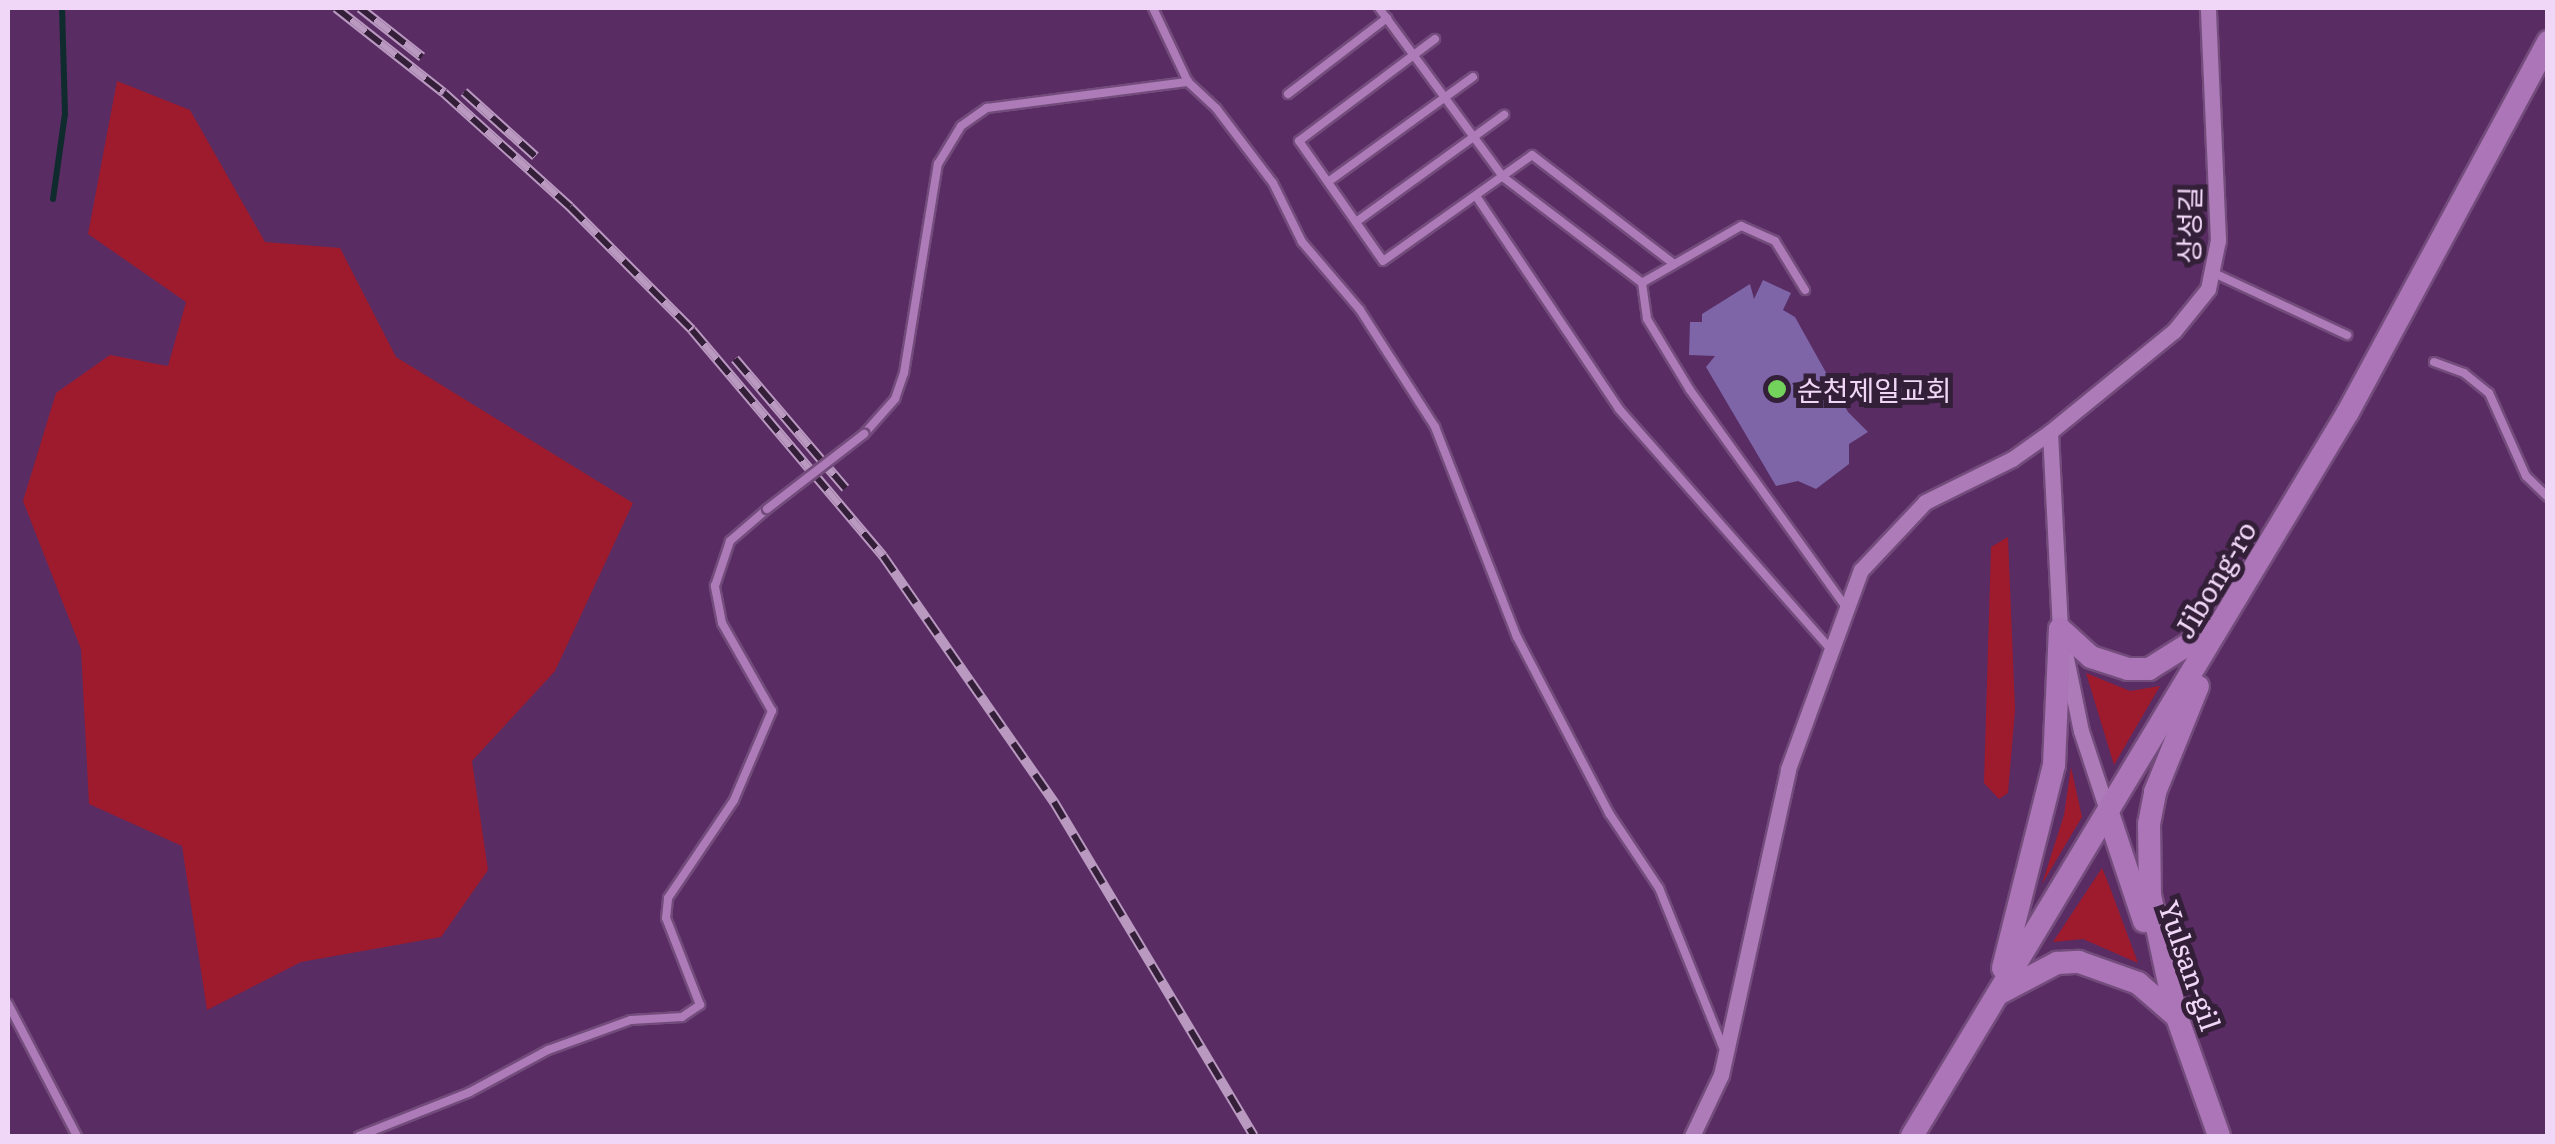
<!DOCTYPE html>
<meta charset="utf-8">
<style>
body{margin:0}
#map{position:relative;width:2555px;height:1144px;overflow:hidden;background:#592c63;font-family:Literata,"Noto Sans KR",serif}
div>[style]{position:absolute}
.green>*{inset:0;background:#9e1b2e}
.stream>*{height:6px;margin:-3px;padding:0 3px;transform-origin:3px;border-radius:3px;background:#102b2d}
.building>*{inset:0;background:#7d65a8}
.roads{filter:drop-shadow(2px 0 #734c7c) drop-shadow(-2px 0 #734c7c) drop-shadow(0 2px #734c7c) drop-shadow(0 -2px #734c7c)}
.lane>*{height:8px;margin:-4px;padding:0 4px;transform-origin:4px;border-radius:4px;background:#ad7bb8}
.street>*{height:15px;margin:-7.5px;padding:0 7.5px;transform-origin:7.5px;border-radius:7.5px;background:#ad7bb8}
.secondary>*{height:22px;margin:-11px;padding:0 11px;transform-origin:11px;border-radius:11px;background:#ab75b7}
.rail>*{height:10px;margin-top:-5px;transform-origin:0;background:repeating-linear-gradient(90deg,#331f38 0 19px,#ba99c1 0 38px);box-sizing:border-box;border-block:2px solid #ba99c1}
.bridges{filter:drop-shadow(2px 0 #734c7c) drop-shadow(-2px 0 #734c7c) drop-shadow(0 2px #734c7c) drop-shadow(0 -2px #734c7c)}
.lane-bridge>*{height:8px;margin:-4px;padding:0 4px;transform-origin:4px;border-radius:4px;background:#ad7bb8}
.dots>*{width:28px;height:28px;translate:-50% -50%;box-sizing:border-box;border:5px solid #331f38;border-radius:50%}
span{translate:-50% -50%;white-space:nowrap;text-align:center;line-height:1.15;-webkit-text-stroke:10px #331f38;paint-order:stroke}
.street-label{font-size:28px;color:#f1d7f7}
.poi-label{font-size:28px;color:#f1d7f7}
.left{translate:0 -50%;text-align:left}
.frame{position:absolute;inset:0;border:10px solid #f1d7f7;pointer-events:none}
</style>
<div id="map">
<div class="green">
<div style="clip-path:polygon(117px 81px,190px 110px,265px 242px,340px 248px,396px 357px,633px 503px,555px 671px,472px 761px,488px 870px,441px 937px,301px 962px,207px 1010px,182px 846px,89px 804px,81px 649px,23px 501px,56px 393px,110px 355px,168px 366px,186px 302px,88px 234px)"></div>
<div style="clip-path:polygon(2008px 537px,2015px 710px,2008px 793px,1999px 799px,1984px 783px,1991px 547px)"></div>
<div style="clip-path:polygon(2086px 673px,2130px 691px,2160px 686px,2114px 765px)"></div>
<div style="clip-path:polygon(2071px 767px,2082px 817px,2042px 884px,2064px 815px)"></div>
<div style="clip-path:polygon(2102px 868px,2109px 885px,2138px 963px,2083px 939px,2053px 942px)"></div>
</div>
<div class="stream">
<div style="left:53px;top:199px;width:86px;rotate:-82deg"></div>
<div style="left:65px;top:114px;width:106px;rotate:-91.6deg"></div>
</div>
<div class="building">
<div style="clip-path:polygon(1763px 280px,1791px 293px,1783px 310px,1795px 317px,1848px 412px,1868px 432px,1849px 444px,1849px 464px,1816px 489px,1798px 481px,1776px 486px,1706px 367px,1715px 356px,1689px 355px,1690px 322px,1702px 322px,1702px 314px,1750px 284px,1754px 299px)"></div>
</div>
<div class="roads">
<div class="lane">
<div style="left:1153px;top:8px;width:82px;rotate:64.7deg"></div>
<div style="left:1188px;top:82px;width:38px;rotate:43deg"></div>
<div style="left:1216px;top:108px;width:94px;rotate:52.8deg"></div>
<div style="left:1273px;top:183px;width:66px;rotate:63.8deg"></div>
<div style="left:1302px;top:242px;width:89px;rotate:49.5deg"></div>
<div style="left:1360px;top:310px;width:139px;rotate:57.3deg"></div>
<div style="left:1435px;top:427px;width:225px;rotate:68.7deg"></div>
<div style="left:1517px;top:637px;width:199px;rotate:62.4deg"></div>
<div style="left:1609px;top:813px;width:90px;rotate:56.3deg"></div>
<div style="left:1659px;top:888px;width:171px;rotate:68.1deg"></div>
<div style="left:1379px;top:8px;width:210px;rotate:53.7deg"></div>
<div style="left:1503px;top:177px;width:175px;rotate:37.3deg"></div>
<div style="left:1435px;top:39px;width:170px;rotate:143.1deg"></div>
<div style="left:1299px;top:141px;width:146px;rotate:55deg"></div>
<div style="left:1383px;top:261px;width:183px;rotate:-35.4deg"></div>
<div style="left:1532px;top:155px;width:179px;rotate:37.5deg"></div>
<div style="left:1288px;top:94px;width:125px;rotate:-37.5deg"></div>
<div style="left:1328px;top:182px;width:179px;rotate:-35.9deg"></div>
<div style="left:1476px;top:196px;width:257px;rotate:56.1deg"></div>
<div style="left:1619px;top:409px;width:319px;rotate:48.6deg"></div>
<div style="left:1356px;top:222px;width:183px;rotate:-35.9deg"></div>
<div style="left:2214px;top:273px;width:147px;rotate:25deg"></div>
<div style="left:1805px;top:290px;width:57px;rotate:-121.5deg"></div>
<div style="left:1775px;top:241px;width:37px;rotate:-156deg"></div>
<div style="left:1741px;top:226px;width:114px;rotate:150.1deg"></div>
<div style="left:1642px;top:283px;width:36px;rotate:82deg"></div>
<div style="left:1647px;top:319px;width:83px;rotate:58.8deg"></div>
<div style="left:1690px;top:390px;width:266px;rotate:54.3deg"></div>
<div style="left:2434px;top:362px;width:32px;rotate:20deg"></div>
<div style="left:2464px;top:373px;width:32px;rotate:39deg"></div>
<div style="left:2489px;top:393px;width:91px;rotate:66deg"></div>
<div style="left:2526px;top:476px;width:30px;rotate:44deg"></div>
<div style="left:864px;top:434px;width:47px;rotate:-48.5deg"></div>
<div style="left:895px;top:399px;width:28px;rotate:-71deg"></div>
<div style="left:904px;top:373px;width:212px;rotate:-80.8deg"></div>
<div style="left:938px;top:164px;width:44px;rotate:-58.8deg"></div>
<div style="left:961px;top:126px;width:32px;rotate:-35deg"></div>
<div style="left:987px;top:108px;width:203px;rotate:-7.4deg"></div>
<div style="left:8px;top:1004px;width:149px;rotate:62.4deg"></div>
<div style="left:359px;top:1136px;width:119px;rotate:-21.6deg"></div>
<div style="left:470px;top:1092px;width:89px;rotate:-28.3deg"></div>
<div style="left:548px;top:1050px;width:88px;rotate:-19.9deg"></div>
<div style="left:631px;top:1020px;width:51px;rotate:-3.4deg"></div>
<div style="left:682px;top:1017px;width:22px;rotate:-34deg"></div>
<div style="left:700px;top:1005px;width:93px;rotate:-111.3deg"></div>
<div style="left:666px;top:918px;width:20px;rotate:-84deg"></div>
<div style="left:668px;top:898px;width:118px;rotate:-56deg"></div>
<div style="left:734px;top:800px;width:97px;rotate:-66.9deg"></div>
<div style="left:772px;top:711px;width:101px;rotate:-119.6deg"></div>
<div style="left:722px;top:623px;width:38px;rotate:-101deg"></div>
<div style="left:715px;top:586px;width:47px;rotate:-71.6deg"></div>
<div style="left:730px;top:541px;width:49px;rotate:-40.9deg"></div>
</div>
<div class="street">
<div style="left:2050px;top:432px;width:197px;rotate:87.1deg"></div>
<div style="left:2060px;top:629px;width:104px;rotate:78.4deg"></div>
<div style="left:2081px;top:731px;width:86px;rotate:71.8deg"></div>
<div style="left:1692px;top:1136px;width:68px;rotate:-64.6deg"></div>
<div style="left:1721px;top:1075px;width:313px;rotate:-77.6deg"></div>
<div style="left:1788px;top:769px;width:212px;rotate:-69.9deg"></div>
<div style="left:1861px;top:570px;width:93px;rotate:-46.7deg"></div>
<div style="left:1925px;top:502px;width:97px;rotate:-26.3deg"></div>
<div style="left:2012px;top:459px;width:47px;rotate:-35.4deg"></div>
<div style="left:2050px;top:432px;width:160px;rotate:-39.2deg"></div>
<div style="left:2174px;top:331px;width:54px;rotate:-51deg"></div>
<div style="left:2208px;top:289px;width:50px;rotate:-78.5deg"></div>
<div style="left:2218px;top:240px;width:232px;rotate:-92.5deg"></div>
</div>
<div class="secondary">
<div style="left:2060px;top:629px;width:42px;rotate:42.1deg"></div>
<div style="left:2091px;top:657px;width:39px;rotate:18deg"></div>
<div style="left:2128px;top:669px;width:21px"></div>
<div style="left:2149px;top:669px;width:79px;rotate:-32.1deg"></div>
<div style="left:2108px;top:813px;width:114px;rotate:71.6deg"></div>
<div style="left:2003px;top:968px;width:209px;rotate:-75.9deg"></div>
<div style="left:2054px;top:765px;width:136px;rotate:-87.5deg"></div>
<div style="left:1998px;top:994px;width:67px;rotate:-27.7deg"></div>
<div style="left:2057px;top:963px;width:22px;rotate:-3deg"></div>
<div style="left:2079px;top:962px;width:63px;rotate:19.6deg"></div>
<div style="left:2138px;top:983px;width:50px;rotate:41deg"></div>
<div style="left:2172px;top:1003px;width:141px;rotate:70.5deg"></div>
<div style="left:2176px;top:1016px;width:124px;rotate:-102.1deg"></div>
<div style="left:2150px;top:895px;width:71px;rotate:-90.8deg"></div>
<div style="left:2149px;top:824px;width:33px;rotate:-79deg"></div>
<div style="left:2155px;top:792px;width:114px;rotate:-67.9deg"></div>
<div style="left:1912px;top:1136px;width:845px;rotate:-58.94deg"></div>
<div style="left:2348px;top:412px;width:421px;rotate:-61.6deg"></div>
</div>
</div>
<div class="rail">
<div style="left:336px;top:8px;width:137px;rotate:38.2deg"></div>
<div style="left:444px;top:93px;width:170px;rotate:42.1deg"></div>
<div style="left:570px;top:207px;width:173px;rotate:45.2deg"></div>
<div style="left:692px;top:330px;width:296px;rotate:49.8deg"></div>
<div style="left:883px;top:556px;width:300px;rotate:55.2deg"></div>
<div style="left:1054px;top:802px;width:389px;rotate:59.1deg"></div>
<div style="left:360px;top:8px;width:79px;rotate:38.3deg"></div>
<div style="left:464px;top:92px;width:96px;rotate:42deg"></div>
<div style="left:735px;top:359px;width:170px;rotate:49.5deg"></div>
</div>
<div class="bridges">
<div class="lane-bridge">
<div style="left:767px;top:509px;width:123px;rotate:-37.7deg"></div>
</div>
</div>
<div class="dots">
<div style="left:1777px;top:389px;background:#73d25c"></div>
</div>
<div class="street-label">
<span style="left:2188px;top:225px;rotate:-89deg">상성길</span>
<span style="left:2214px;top:579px;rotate:-59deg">Jibong-ro</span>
<span style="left:2191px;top:965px;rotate:71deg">Yulsan-gil</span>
</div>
<div class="poi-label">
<span class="left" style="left:1797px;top:389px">순천제일교회</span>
</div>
<div class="frame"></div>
</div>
